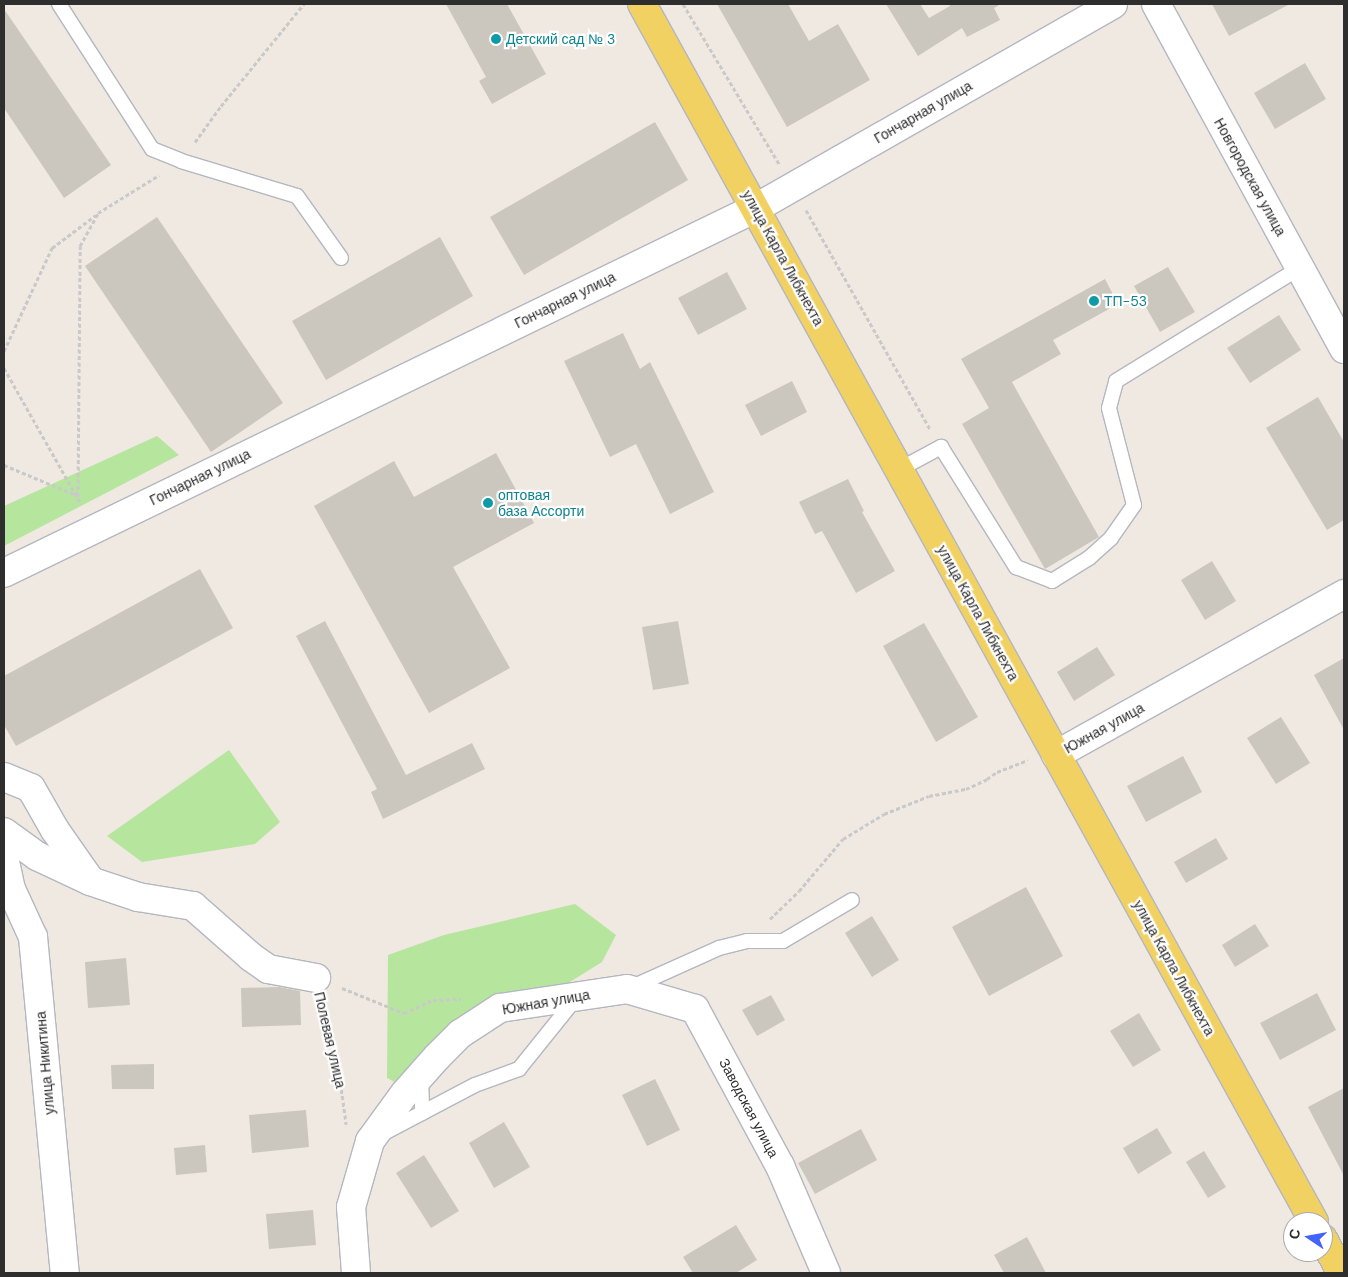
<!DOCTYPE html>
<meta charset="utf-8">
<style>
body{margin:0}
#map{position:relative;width:1348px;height:1277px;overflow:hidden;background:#efe9e1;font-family:"DM Sans",sans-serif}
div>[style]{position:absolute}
.green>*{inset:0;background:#b6e59e}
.building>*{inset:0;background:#cbc7bf}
.path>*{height:3px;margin-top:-1.5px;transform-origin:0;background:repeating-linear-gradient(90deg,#c9c9c9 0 4px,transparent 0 6.5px)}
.roads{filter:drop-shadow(1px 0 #b4b7c1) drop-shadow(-1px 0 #b4b7c1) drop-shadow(0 1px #b4b7c1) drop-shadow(0 -1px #b4b7c1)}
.service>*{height:14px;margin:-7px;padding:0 7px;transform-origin:7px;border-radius:7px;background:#fff}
.minor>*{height:28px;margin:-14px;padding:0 14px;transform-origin:14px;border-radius:14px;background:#fff}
.tertiary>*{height:28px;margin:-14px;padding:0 14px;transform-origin:14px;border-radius:14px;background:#fff}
.primary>*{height:28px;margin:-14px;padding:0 14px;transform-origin:14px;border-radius:14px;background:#f2d163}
.dots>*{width:14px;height:14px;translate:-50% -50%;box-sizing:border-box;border:2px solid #fff;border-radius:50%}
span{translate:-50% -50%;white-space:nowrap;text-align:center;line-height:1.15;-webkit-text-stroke:4.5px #fff;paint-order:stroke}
.culture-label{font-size:14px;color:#0d838f}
.left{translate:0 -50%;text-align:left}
.street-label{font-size:14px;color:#2e2e2e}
.frame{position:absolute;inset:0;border:5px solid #2e2e2e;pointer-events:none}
.north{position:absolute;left:1283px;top:1212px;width:50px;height:50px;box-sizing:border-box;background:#fff;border:1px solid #ababab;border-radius:50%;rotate:282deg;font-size:14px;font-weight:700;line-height:20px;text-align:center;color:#2e2e2e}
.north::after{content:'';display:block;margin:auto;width:18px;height:22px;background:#4264fb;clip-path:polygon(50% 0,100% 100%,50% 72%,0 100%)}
</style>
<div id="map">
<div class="green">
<div style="clip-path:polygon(157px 436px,179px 455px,4px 546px,4px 506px)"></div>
<div style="clip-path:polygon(229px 750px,280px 822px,255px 844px,142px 862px,107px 836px)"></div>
<div style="clip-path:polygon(575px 904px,616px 935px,602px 962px,557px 990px,499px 1002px,402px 1086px,387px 1078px,388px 955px,444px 935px)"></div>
</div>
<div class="building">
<div style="clip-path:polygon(446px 4px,507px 4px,546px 74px,492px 104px,479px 81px,486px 77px)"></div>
<div style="clip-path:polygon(717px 4px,788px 4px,809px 41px,838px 24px,870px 80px,787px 127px)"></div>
<div style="clip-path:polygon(886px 4px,920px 4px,929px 18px,950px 6px,949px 4px,1001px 4px,994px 8px,1000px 20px,967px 37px,962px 28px,918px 56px)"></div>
<div style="clip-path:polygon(1212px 4px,1290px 4px,1229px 36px)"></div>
<div style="clip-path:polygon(4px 9px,111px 165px,64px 198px,4px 108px)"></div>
<div style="clip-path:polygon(1305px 63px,1326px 99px,1275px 129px,1254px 93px)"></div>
<div style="clip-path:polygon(655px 122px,688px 180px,524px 275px,490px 217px)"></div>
<div style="clip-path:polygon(157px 217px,283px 403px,211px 452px,85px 266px)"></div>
<div style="clip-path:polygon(440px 237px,473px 296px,326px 380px,292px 321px)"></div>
<div style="clip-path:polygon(1168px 267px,1195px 312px,1160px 332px,1134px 286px)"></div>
<div style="clip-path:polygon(727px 272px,747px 309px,698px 335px,678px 298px)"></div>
<div style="clip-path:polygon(1105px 279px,1118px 304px,1053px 340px,1061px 354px,1012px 382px,1099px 537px,1045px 569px,962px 424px,989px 408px,961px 359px)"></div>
<div style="clip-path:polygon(1279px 315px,1301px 350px,1250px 383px,1227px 348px)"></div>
<div style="clip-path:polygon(623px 333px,640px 369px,650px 362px,714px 492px,670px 514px,636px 444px,610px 457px,564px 361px)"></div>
<div style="clip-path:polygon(792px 381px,807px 412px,761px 436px,745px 405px)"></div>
<div style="clip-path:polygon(1318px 397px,1344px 442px,1344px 520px,1327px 530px,1266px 428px)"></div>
<div style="clip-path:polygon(496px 453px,534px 523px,453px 567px,510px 668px,429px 713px,314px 506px,394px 461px,414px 497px)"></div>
<div style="clip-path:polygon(848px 479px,864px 511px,862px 512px,895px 571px,856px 593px,822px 531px,815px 534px,799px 502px)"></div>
<div style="clip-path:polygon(1212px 561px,1236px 601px,1205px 620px,1181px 580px)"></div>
<div style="clip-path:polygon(200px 569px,233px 628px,16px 746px,4px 725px,4px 676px)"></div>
<div style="clip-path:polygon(325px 621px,406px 775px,472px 743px,485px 769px,383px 819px,371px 792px,377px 789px,296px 636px)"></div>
<div style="clip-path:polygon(678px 621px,689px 684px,653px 690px,642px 627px)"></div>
<div style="clip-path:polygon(924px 623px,978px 717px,936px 742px,883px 646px)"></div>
<div style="clip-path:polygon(1097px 647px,1115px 675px,1074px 701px,1057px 672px)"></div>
<div style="clip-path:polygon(1344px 658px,1344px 730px,1314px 675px)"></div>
<div style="clip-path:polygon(1281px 717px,1310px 763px,1276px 784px,1247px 738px)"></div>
<div style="clip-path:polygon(1183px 756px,1202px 792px,1146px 822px,1127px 786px)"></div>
<div style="clip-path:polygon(1216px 838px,1228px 859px,1186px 883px,1174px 862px)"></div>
<div style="clip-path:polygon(1026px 887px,1063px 956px,989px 996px,952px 927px)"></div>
<div style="clip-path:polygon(872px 916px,899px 960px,872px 977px,845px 933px)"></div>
<div style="clip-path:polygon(1255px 924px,1269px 946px,1235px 967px,1222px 945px)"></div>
<div style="clip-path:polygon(126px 958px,130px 1005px,88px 1008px,85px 962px)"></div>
<div style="clip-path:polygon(279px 987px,300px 991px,301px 1025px,242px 1027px,241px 988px)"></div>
<div style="clip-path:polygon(1317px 993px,1336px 1030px,1280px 1060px,1260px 1023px)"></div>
<div style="clip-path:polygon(771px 995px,785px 1020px,757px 1036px,742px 1010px)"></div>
<div style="clip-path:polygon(1139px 1013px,1161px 1050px,1133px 1067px,1110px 1031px)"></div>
<div style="clip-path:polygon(154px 1064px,154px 1089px,112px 1089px,111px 1065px)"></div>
<div style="clip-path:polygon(655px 1079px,680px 1130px,647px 1146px,622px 1095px)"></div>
<div style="clip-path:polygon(1344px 1088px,1344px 1176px,1308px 1107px)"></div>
<div style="clip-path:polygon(306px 1110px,309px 1147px,252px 1153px,249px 1115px)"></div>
<div style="clip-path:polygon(504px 1122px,530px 1167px,494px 1188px,469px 1143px)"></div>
<div style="clip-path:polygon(1157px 1128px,1172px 1153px,1138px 1174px,1123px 1148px)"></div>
<div style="clip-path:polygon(861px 1129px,877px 1160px,815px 1194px,798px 1163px)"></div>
<div style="clip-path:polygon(205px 1145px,207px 1172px,176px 1175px,174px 1148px)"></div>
<div style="clip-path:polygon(1204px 1151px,1226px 1187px,1208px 1198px,1186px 1162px)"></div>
<div style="clip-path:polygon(424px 1155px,459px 1211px,431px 1228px,396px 1173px)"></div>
<div style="clip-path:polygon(313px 1210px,316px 1245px,269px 1249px,266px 1214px)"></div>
<div style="clip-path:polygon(736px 1225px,757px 1260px,736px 1273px,693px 1273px,683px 1257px)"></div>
<div style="clip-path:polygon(1027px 1237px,1046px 1273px,1004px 1273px,994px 1255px)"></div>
</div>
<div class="path">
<div style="left:683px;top:4px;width:187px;rotate:59deg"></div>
<div style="left:195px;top:142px;width:44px;rotate:-54.2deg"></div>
<div style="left:221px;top:106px;width:132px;rotate:-50.9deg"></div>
<div style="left:806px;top:210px;width:252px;rotate:60.5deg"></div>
<div style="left:4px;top:351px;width:114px;rotate:-65deg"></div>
<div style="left:52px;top:248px;width:55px;rotate:-36.9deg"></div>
<div style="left:4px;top:368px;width:156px;rotate:60.5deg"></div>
<div style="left:4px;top:465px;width:80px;rotate:22.7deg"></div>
<div style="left:78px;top:496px;width:250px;rotate:-89.5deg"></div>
<div style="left:80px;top:246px;width:38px;rotate:-61deg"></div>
<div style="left:98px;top:213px;width:72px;rotate:-31.9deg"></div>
<div style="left:770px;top:919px;width:40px;rotate:-44deg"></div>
<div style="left:799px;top:891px;width:68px;rotate:-49.8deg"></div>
<div style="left:843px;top:839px;width:48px;rotate:-31.4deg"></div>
<div style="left:884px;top:814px;width:48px;rotate:-21.8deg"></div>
<div style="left:929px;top:796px;width:38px;rotate:-11deg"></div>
<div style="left:966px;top:789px;width:23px;rotate:-25deg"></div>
<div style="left:987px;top:779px;width:12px;rotate:-35deg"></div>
<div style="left:997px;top:772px;width:33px;rotate:-21deg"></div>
<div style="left:342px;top:988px;width:67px;rotate:22deg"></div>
<div style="left:404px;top:1013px;width:32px;rotate:-24deg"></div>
<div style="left:433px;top:1000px;width:28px;rotate:-2deg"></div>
<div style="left:323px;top:1003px;width:56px;rotate:75.5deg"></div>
<div style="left:337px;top:1057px;width:68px;rotate:82.3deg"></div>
</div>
<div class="roads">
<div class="service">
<div style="left:59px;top:4px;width:172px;rotate:57.3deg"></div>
<div style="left:152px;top:149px;width:31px;rotate:22deg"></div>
<div style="left:181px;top:161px;width:121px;rotate:16.8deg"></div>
<div style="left:297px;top:196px;width:76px;rotate:54.6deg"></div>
<div style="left:900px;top:469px;width:47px;rotate:-28.2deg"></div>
<div style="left:941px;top:447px;width:142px;rotate:58deg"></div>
<div style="left:1016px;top:567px;width:39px;rotate:21deg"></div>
<div style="left:1052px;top:581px;width:44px;rotate:-31.9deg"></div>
<div style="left:1089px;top:558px;width:30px;rotate:-42deg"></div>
<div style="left:1111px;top:538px;width:40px;rotate:-55.1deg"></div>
<div style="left:1134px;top:505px;width:100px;rotate:-104.5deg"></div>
<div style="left:1109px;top:408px;width:28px;rotate:-75deg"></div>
<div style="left:1116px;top:381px;width:216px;rotate:-31.6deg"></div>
<div style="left:630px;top:988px;width:98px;rotate:-24.2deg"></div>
<div style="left:719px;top:948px;width:29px;rotate:-14deg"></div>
<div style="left:747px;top:941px;width:36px"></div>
<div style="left:783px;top:941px;width:80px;rotate:-30.7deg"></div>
<div style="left:421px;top:1077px;width:36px;rotate:88deg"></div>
<div style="left:382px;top:1134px;width:105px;rotate:-27.8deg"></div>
<div style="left:475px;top:1085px;width:47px;rotate:-20deg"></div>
<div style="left:519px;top:1069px;width:91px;rotate:-51.2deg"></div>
</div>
<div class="minor">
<div style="left:1156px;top:4px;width:393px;rotate:61.4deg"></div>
<div style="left:1056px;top:755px;width:330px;rotate:-29.2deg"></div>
<div style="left:4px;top:777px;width:29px;rotate:22deg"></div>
<div style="left:31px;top:788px;width:48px;rotate:60.3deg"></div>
<div style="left:55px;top:830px;width:61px;rotate:55deg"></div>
<div style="left:4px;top:832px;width:41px;rotate:36deg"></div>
<div style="left:37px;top:856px;width:59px;rotate:25.3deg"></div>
<div style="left:90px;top:881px;width:51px;rotate:18.4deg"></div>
<div style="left:138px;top:897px;width:56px;rotate:9.3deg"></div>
<div style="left:193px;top:906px;width:77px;rotate:41.3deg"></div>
<div style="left:251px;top:957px;width:21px;rotate:35deg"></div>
<div style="left:268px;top:969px;width:49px;rotate:10.6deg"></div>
<div style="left:4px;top:857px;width:33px;rotate:78deg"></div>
<div style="left:11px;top:889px;width:53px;rotate:65.4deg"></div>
<div style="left:33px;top:937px;width:338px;rotate:84.6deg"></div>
<div style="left:356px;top:1273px;width:66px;rotate:-94.3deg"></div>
<div style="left:351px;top:1207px;width:69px;rotate:-73.9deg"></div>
<div style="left:370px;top:1141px;width:59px;rotate:-53.9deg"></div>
<div style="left:405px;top:1093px;width:48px;rotate:-48.4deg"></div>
<div style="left:437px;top:1057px;width:33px;rotate:-45deg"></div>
<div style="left:460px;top:1034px;width:48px;rotate:-33deg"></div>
<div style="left:500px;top:1008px;width:128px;rotate:-8.5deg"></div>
<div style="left:627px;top:989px;width:71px;rotate:16.4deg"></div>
<div style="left:695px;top:1009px;width:179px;rotate:61.6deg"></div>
<div style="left:780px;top:1166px;width:116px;rotate:66.7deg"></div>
</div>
<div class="tertiary">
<div style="left:4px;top:573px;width:836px;rotate:-25.89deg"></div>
<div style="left:756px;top:208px;width:411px;rotate:-29.7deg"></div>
</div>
<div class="primary">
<div style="left:642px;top:4px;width:1391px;rotate:61.11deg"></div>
<div style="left:1323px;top:1239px;width:39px;rotate:61deg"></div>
</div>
</div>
<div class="dots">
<div style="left:496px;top:39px;background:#0f9aa8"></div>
<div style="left:1094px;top:301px;background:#0f9aa8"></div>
<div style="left:488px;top:503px;background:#0f9aa8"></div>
</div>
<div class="culture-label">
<span class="left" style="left:506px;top:39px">Детский сад № 3</span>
<span class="left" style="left:1104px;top:301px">ТП-53</span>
<span class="left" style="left:498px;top:503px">оптовая<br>база Ассорти</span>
</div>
<div class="street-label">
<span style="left:923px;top:112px;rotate:-30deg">Гончарная улица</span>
<span style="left:1250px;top:177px;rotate:61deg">Новгородская улица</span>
<span style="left:783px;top:258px;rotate:61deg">улица Карла Либкнехта</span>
<span style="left:565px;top:300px;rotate:-26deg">Гончарная улица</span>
<span style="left:200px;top:477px;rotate:-26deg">Гончарная улица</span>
<span style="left:978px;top:613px;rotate:61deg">улица Карла Либкнехта</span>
<span style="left:1104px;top:728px;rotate:-29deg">Южная улица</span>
<span style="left:1174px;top:968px;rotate:61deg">улица Карла Либкнехта</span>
<span style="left:546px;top:1002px;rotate:-10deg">Южная улица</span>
<span style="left:330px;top:1040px;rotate:77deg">Полевая улица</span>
<span style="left:45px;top:1063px;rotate:-95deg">улица Никитина</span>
<span style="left:749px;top:1108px;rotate:62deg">Заводская улица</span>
</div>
<div class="frame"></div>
<div class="north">С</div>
</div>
